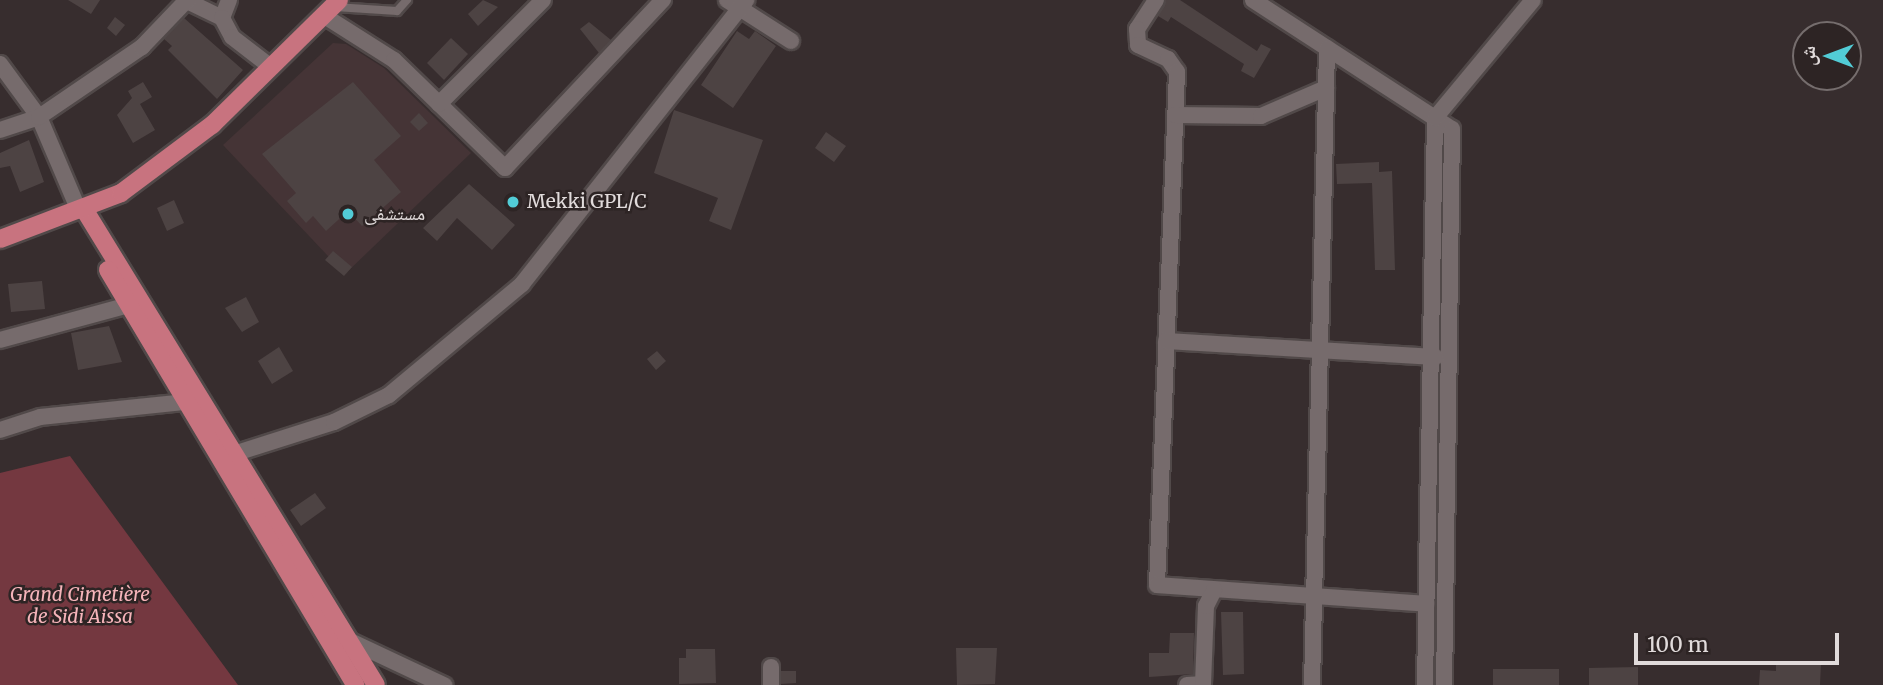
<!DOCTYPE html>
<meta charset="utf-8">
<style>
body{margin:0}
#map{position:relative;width:1883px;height:685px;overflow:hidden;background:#372d2e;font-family:Merriweather,"Noto Naskh Arabic",serif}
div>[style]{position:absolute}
.built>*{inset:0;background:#453436}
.green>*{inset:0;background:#743840}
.building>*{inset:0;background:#4d4343}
.roads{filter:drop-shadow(2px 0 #514949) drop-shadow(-2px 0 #514949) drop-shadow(0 2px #514949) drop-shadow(0 -2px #514949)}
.lane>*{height:8px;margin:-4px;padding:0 4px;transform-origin:4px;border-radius:4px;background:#766b6c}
.street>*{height:16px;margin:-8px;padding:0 8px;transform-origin:8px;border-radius:8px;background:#766b6c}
.primary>*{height:18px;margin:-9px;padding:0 9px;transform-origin:9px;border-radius:9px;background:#c8737f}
.dots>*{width:19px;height:19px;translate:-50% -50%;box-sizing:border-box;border:4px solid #2d2424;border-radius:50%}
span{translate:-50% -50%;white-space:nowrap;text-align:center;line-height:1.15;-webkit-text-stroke:5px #2d2424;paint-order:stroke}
.poi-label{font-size:19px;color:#e1dbdb}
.left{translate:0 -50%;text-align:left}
.park-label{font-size:19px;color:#f6b4ba;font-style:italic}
.north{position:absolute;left:1792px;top:21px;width:70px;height:70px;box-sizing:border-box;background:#2d2424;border:2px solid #756d6d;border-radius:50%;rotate:270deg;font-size:19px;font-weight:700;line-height:28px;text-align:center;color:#e1dbdb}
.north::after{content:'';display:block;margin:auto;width:24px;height:32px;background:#52ccd6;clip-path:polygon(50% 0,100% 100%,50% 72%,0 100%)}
.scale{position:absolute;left:1634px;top:633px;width:205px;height:32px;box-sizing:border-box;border:4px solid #e1dbdb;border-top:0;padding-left:9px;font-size:21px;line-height:24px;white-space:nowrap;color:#e1dbdb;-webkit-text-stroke:5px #2d2424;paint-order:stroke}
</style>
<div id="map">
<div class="built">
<div style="clip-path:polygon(333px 43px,346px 44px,384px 68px,471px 153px,345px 274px,223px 145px)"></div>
</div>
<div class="green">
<div style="clip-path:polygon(70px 456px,238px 685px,0 685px,0 473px)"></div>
</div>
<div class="building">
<div style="clip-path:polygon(68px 0,100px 0,91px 14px)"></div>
<div style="clip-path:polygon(483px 0,498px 7px,478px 26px,468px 14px)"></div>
<div style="clip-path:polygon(1166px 0,1180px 0,1257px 51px,1261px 44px,1271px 49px,1254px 78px,1241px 71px,1244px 64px,1171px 17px,1168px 22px,1158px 16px)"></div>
<div style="clip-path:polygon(115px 17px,125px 25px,116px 36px,107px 28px)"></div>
<div style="clip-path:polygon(184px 18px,243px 70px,217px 99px,168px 50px,172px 46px,164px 39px)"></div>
<div style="clip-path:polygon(589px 22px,611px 40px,599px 53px,580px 29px)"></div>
<div style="clip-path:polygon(737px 31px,749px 39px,755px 31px,776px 46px,733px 108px,701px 85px)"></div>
<div style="clip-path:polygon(451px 38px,468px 54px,444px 80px,427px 63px)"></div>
<div style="clip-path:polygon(143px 82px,152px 97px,140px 104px,155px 130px,133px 143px,117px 115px,132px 98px,128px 91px)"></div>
<div style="clip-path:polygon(353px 82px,401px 136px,374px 160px,401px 192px,362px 226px,348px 211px,326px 231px,313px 216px,306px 223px,287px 201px,296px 193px,262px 154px)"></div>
<div style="clip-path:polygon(674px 110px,763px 140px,731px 230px,709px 221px,718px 198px,654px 173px)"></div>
<div style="clip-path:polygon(419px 113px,428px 123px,419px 131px,410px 122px)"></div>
<div style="clip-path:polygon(826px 132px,846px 146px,834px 162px,815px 148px)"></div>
<div style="clip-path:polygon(29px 140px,44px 182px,20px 192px,10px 166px,0 168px,0 153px)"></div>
<div style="clip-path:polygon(1379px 162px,1379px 172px,1392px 171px,1395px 270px,1375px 270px,1372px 183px,1337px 184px,1336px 164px)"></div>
<div style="clip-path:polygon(469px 184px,515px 225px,492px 250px,457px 218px,437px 241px,423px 228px)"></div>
<div style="clip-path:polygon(174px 200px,184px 223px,167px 231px,157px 208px)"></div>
<div style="clip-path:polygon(333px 251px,352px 267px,344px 276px,325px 260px)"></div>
<div style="clip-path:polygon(42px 281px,45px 309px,11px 312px,8px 284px)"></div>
<div style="clip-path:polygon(246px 297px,259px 322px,242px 332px,225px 308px)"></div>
<div style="clip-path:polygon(109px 326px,122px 362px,78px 370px,71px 333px)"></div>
<div style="clip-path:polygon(279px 347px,293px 371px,272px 384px,258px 361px)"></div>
<div style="clip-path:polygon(657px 351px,666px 361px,656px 370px,647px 359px)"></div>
<div style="clip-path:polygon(315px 493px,326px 508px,301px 526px,290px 510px)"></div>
<div style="clip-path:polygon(1221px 612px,1243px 612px,1244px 674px,1223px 675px)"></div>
<div style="clip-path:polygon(1170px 633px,1194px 633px,1193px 674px,1149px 677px,1149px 653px,1169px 653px)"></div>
<div style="clip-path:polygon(956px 648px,997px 648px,995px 684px,957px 685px)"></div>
<div style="clip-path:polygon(686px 649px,715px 649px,716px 683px,679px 684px,679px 658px,686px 658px)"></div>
<div style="clip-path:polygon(1776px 661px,1821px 663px,1820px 685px,1759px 685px,1760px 670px,1776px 671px)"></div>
<div style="clip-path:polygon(1638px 667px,1638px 685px,1589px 685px,1589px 668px)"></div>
<div style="clip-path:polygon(1493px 669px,1559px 669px,1559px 685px,1493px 685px)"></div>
<div style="clip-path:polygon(781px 671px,796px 671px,796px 683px,781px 684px)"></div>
</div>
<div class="roads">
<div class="lane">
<div style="left:335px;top:7px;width:62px;rotate:3.7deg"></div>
<div style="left:397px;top:11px;width:15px;rotate:-48deg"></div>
</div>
<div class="street">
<div style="left:185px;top:0;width:41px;rotate:25.9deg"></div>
<div style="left:229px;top:0;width:19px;rotate:111deg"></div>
<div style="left:222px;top:18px;width:21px;rotate:62deg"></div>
<div style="left:232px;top:37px;width:49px;rotate:37.6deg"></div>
<div style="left:727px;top:0;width:76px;rotate:32.6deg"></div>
<div style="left:1156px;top:0;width:35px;rotate:123deg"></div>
<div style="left:1137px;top:29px;width:16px;rotate:86deg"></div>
<div style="left:1138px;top:45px;width:33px;rotate:25deg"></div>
<div style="left:1168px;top:59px;width:16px;rotate:55deg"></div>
<div style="left:1177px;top:72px;width:513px;rotate:92.23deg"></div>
<div style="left:1157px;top:585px;width:270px;rotate:4deg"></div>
<div style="left:1253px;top:0;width:237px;rotate:33deg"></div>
<div style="left:1452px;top:129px;width:556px;rotate:90.82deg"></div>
<div style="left:323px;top:15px;width:84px;rotate:32.4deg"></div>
<div style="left:394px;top:60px;width:155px;rotate:44.2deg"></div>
<div style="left:505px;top:168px;width:231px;rotate:-46.8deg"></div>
<div style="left:0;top:64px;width:66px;rotate:53.7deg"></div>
<div style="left:39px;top:117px;width:102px;rotate:66.9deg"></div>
<div style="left:439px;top:104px;width:147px;rotate:-45deg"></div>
<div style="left:1175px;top:115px;width:86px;rotate:0.7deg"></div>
<div style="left:1261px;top:116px;width:71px;rotate:-23.3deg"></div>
<div style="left:0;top:130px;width:41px;rotate:-18.4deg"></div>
<div style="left:39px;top:117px;width:125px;rotate:-34.2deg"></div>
<div style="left:142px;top:47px;width:64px;rotate:-46.3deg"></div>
<div style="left:0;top:340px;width:134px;rotate:-15.2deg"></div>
<div style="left:1166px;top:341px;width:270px;rotate:3.4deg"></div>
<div style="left:0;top:430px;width:42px;rotate:-18deg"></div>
<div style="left:40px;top:417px;width:147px;rotate:-5.9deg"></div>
<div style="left:224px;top:457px;width:115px;rotate:-17.7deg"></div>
<div style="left:334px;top:422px;width:61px;rotate:-26.1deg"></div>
<div style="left:389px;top:395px;width:173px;rotate:-39.8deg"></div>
<div style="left:522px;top:284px;width:362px;rotate:-51.7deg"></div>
<div style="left:352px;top:642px;width:102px;rotate:25.1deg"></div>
<div style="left:771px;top:667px;width:18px;rotate:90deg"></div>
<div style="left:1187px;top:685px;width:16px;rotate:-4deg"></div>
<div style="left:1203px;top:684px;width:78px;rotate:-87.8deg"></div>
<div style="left:1206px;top:606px;width:18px;rotate:-63deg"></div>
<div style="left:1312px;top:685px;width:637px;rotate:-88.65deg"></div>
<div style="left:1425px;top:685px;width:567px;rotate:-88.99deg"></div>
<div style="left:1435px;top:118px;width:153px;rotate:-50.3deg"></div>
</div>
<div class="primary">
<div style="left:84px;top:209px;width:558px;rotate:58.47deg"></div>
<div style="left:0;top:239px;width:129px;rotate:-20.8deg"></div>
<div style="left:121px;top:193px;width:114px;rotate:-36.8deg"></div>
<div style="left:212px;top:125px;width:178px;rotate:-44.5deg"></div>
<div style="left:108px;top:270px;width:483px;rotate:59.2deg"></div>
</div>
</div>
<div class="dots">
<div style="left:513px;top:202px;background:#52ccd6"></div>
<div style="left:348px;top:214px;background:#52ccd6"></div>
</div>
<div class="poi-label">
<span class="left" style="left:527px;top:202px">Mekki GPL/C</span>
<span class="left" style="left:364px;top:214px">مستشفى</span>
</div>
<div class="park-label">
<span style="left:80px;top:606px">Grand Cimetière<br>de Sidi Aissa</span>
</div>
<div class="north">ش</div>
<div class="scale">100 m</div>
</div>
